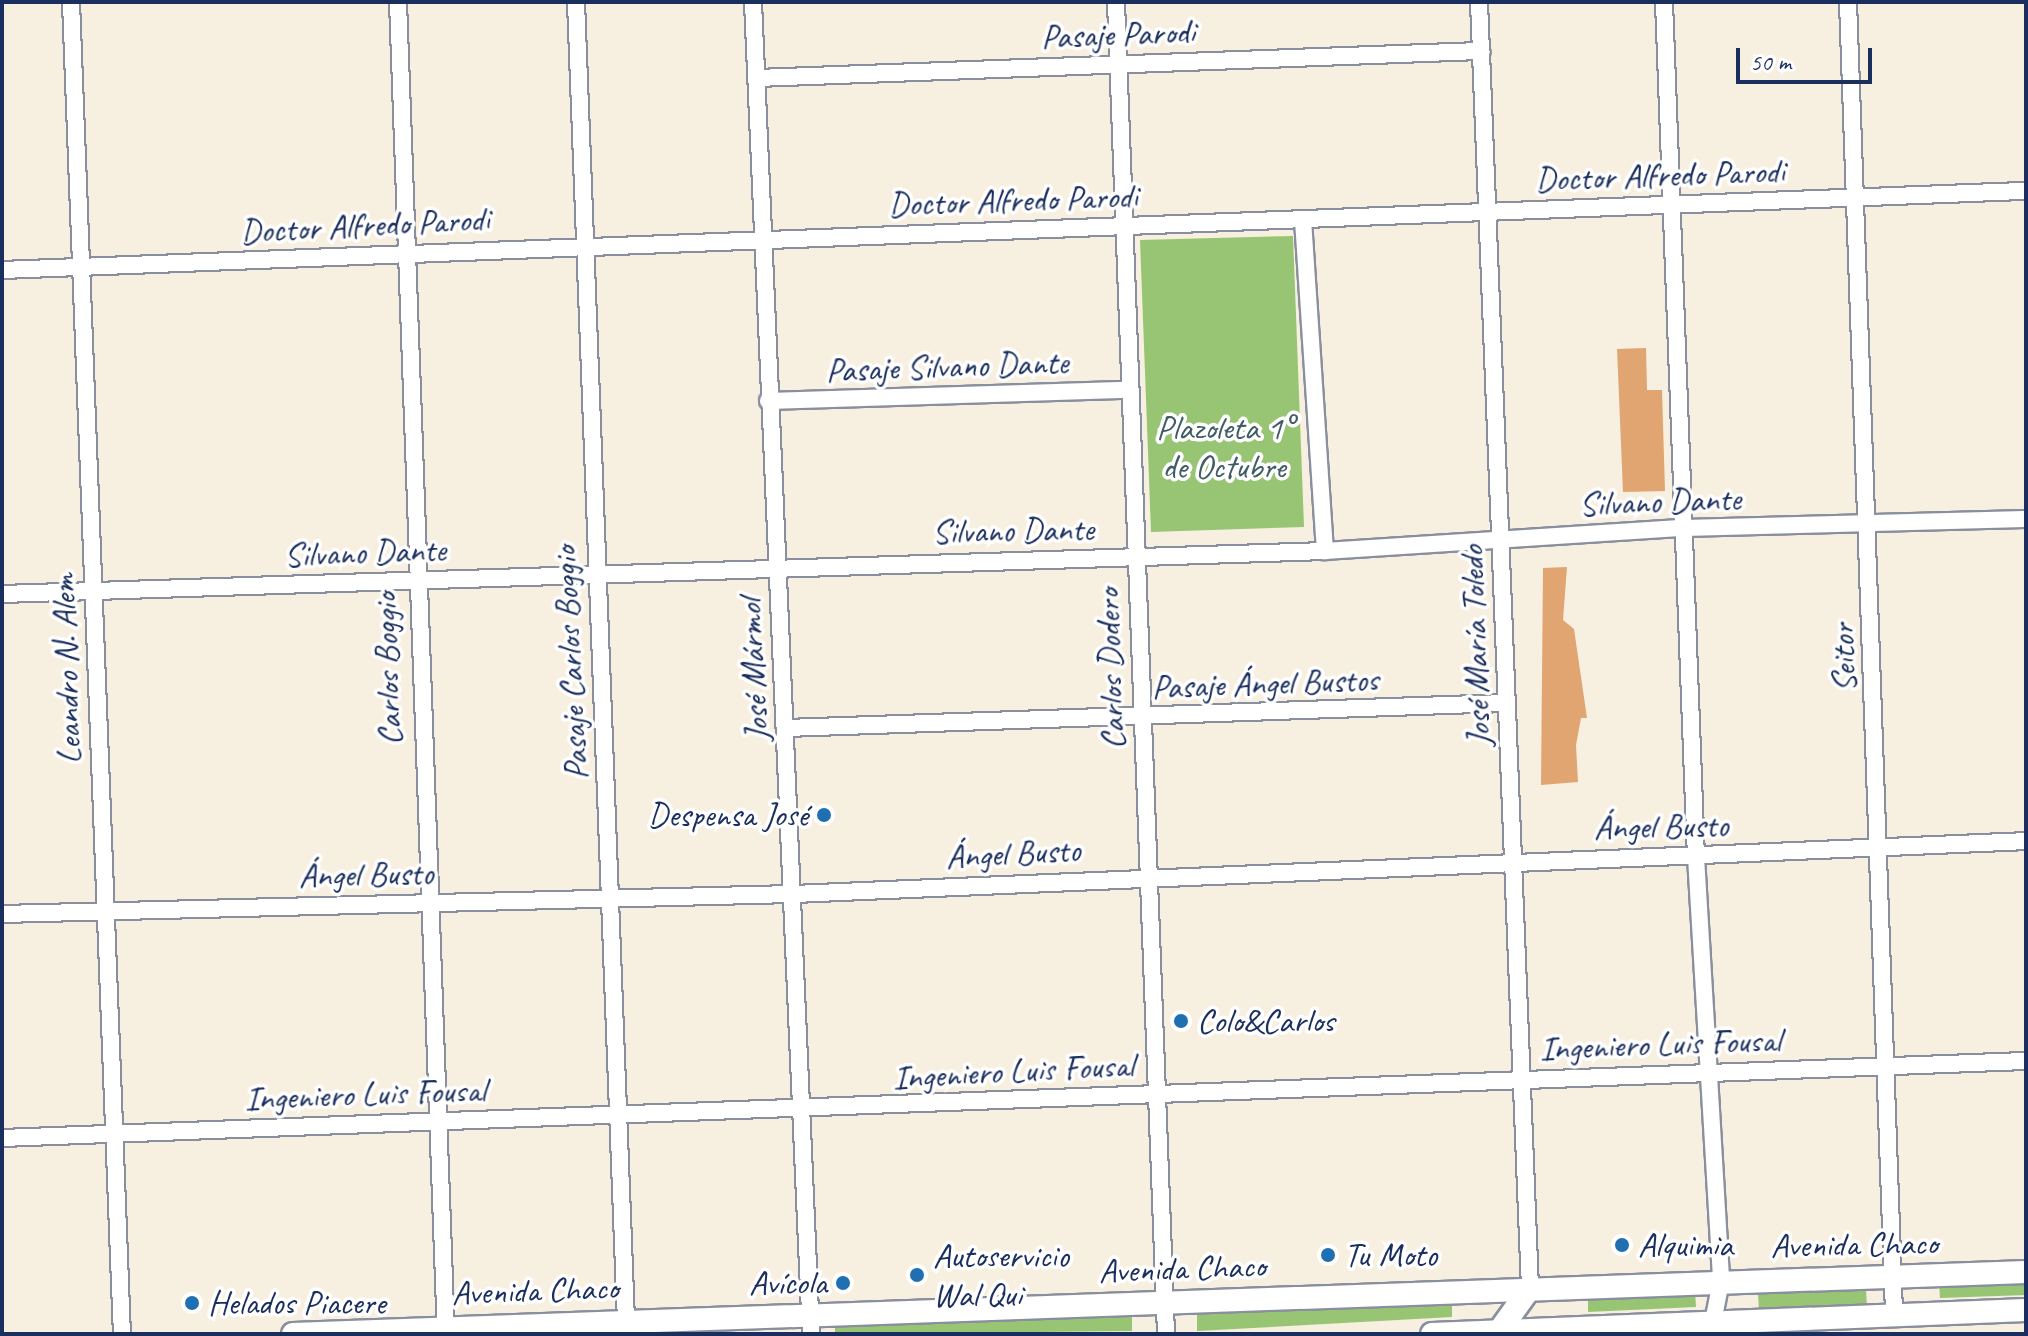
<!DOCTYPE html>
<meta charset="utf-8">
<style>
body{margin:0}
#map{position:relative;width:2028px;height:1336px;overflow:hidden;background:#f7efe0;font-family:Caveat,sans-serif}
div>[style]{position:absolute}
.green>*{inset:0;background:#97c573}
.building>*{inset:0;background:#e0a570}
.roads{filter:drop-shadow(2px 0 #898f9f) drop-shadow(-2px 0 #898f9f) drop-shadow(0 2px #898f9f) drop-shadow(0 -2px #898f9f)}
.street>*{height:16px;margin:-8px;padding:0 8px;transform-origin:8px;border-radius:8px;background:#fff}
.secondary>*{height:22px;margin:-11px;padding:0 11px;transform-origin:11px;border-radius:11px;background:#fff}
.dots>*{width:22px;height:22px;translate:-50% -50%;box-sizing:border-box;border:4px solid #fff;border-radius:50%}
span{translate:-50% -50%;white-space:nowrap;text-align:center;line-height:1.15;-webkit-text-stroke:7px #fff;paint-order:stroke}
.street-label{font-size:34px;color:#1b2f5e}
.park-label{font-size:34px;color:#405c64}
.poi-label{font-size:34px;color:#1b2f5e}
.right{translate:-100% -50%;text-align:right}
.left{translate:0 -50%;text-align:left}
.frame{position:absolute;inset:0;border:4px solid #1b2f5e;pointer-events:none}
.scale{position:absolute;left:1736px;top:48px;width:136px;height:36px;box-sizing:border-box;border:4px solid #1b2f5e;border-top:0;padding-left:10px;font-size:24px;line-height:28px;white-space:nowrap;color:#1b2f5e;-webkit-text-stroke:6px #fff;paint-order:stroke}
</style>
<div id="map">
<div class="green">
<div style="clip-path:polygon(1293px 236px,1304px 527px,1151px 532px,1140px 240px)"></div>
<div style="clip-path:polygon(2026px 1278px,2026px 1295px,1940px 1298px,1939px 1282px)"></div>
<div style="clip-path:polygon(1866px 1290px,1867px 1307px,1759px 1311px,1758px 1294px)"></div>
<div style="clip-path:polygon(1695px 1291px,1696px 1307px,1588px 1312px,1588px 1295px)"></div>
<div style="clip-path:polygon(1452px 1301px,1452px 1317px,1197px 1331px,1197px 1313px)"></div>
<div style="clip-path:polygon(1132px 1316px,1132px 1331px,835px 1334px,835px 1327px)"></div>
</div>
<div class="building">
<div style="clip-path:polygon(1646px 348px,1647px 390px,1662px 390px,1665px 491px,1623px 492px,1617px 349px)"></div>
<div style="clip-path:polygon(1567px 567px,1563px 620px,1574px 629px,1587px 718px,1581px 718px,1576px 745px,1578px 782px,1541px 785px,1543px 568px)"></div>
</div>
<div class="roads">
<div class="street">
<div style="left:71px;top:2px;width:1333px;rotate:87.81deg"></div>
<div style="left:398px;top:2px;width:1333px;rotate:87.94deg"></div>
<div style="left:576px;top:2px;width:1321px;rotate:87.83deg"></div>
<div style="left:753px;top:2px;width:1333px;rotate:87.51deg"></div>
<div style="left:1116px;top:2px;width:1333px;rotate:87.85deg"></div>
<div style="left:1479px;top:2px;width:1287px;rotate:87.73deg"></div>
<div style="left:1664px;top:2px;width:856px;rotate:87.86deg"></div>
<div style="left:1696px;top:857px;width:425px;rotate:86.6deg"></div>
<div style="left:1721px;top:1281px;width:42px;rotate:101deg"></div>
<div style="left:1848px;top:2px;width:1312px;rotate:87.99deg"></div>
<div style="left:757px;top:78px;width:725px;rotate:-2.14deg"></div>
<div style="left:1303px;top:220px;width:332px;rotate:86.2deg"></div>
<div style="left:2px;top:270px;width:2026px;rotate:-2.24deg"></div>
<div style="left:768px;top:401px;width:360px;rotate:-1.8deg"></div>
<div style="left:2px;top:594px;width:1324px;rotate:-1.86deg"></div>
<div style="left:1325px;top:551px;width:359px;rotate:-3.7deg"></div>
<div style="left:1683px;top:528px;width:343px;rotate:-1.5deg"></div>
<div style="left:786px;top:728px;width:721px;rotate:-1.99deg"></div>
<div style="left:2px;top:914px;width:792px;rotate:-1.45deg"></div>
<div style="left:794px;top:894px;width:1233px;rotate:-2.46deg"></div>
<div style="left:2px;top:1138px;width:2025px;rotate:-2.18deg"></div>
</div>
<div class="secondary">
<div style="left:293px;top:1334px;width:1734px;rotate:-2.05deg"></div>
<div style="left:1432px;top:1334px;width:594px;rotate:-2.31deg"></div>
<div style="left:1497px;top:1334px;width:57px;rotate:-54.3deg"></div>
</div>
</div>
<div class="dots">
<div style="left:824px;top:815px;background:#1f6fb2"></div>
<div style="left:1181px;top:1021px;background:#1f6fb2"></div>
<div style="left:1622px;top:1245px;background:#1f6fb2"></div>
<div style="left:1328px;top:1255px;background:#1f6fb2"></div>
<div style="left:917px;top:1275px;background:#1f6fb2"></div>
<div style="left:843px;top:1283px;background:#1f6fb2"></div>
<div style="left:192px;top:1303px;background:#1f6fb2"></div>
</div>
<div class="street-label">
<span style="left:1118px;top:34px;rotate:-2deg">Pasaje Parodi</span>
<span style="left:1660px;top:175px;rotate:-2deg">Doctor Alfredo Parodi</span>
<span style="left:1013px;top:200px;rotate:-2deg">Doctor Alfredo Parodi</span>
<span style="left:365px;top:225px;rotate:-3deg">Doctor Alfredo Parodi</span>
<span style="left:947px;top:366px;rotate:-2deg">Pasaje Silvano Dante</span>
<span style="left:1660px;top:501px;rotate:-2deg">Silvano Dante</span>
<span style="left:1013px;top:530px;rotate:-1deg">Silvano Dante</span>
<span style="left:365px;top:552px;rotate:-2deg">Silvano Dante</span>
<span style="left:1475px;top:646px;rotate:-92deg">José María Toledo</span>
<span style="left:1843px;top:658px;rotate:-92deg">Seitor</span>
<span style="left:570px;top:663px;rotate:-93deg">Pasaje Carlos Boggio</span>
<span style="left:66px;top:669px;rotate:-92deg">Leandro N. Alem</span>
<span style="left:387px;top:669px;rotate:-92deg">Carlos Boggio</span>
<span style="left:1110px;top:669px;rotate:-92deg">Carlos Dodero</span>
<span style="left:753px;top:670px;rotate:-93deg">José Mármol</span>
<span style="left:1265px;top:683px;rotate:-2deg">Pasaje Ángel Bustos</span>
<span style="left:1661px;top:826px;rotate:-1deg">Ángel Busto</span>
<span style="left:1013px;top:853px;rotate:-3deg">Ángel Busto</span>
<span style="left:366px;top:874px;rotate:-1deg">Ángel Busto</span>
<span style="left:1660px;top:1044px;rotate:-2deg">Ingeniero Luis Fousal</span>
<span style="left:1013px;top:1071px;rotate:-3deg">Ingeniero Luis Fousal</span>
<span style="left:365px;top:1094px;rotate:-2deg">Ingeniero Luis Fousal</span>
<span style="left:1854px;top:1244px;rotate:-1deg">Avenida Chaco</span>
<span style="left:1182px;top:1268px;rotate:-2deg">Avenida Chaco</span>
<span style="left:535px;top:1290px;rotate:-2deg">Avenida Chaco</span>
</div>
<div class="park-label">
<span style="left:1224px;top:447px">Plazoleta 1°<br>de Octubre</span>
</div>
<div class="poi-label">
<span class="right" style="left:808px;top:815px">Despensa José</span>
<span class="left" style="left:1197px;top:1021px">Colo&amp;Carlos</span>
<span class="left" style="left:1638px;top:1245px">Alquimia</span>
<span class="left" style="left:933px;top:1275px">Autoservicio<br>Wal Qui</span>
<span class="left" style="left:1344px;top:1255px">Tu Moto</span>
<span class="right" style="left:827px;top:1283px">Avícola</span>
<span class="left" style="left:208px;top:1303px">Helados Piacere</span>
</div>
<div class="frame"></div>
<div class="scale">50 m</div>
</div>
